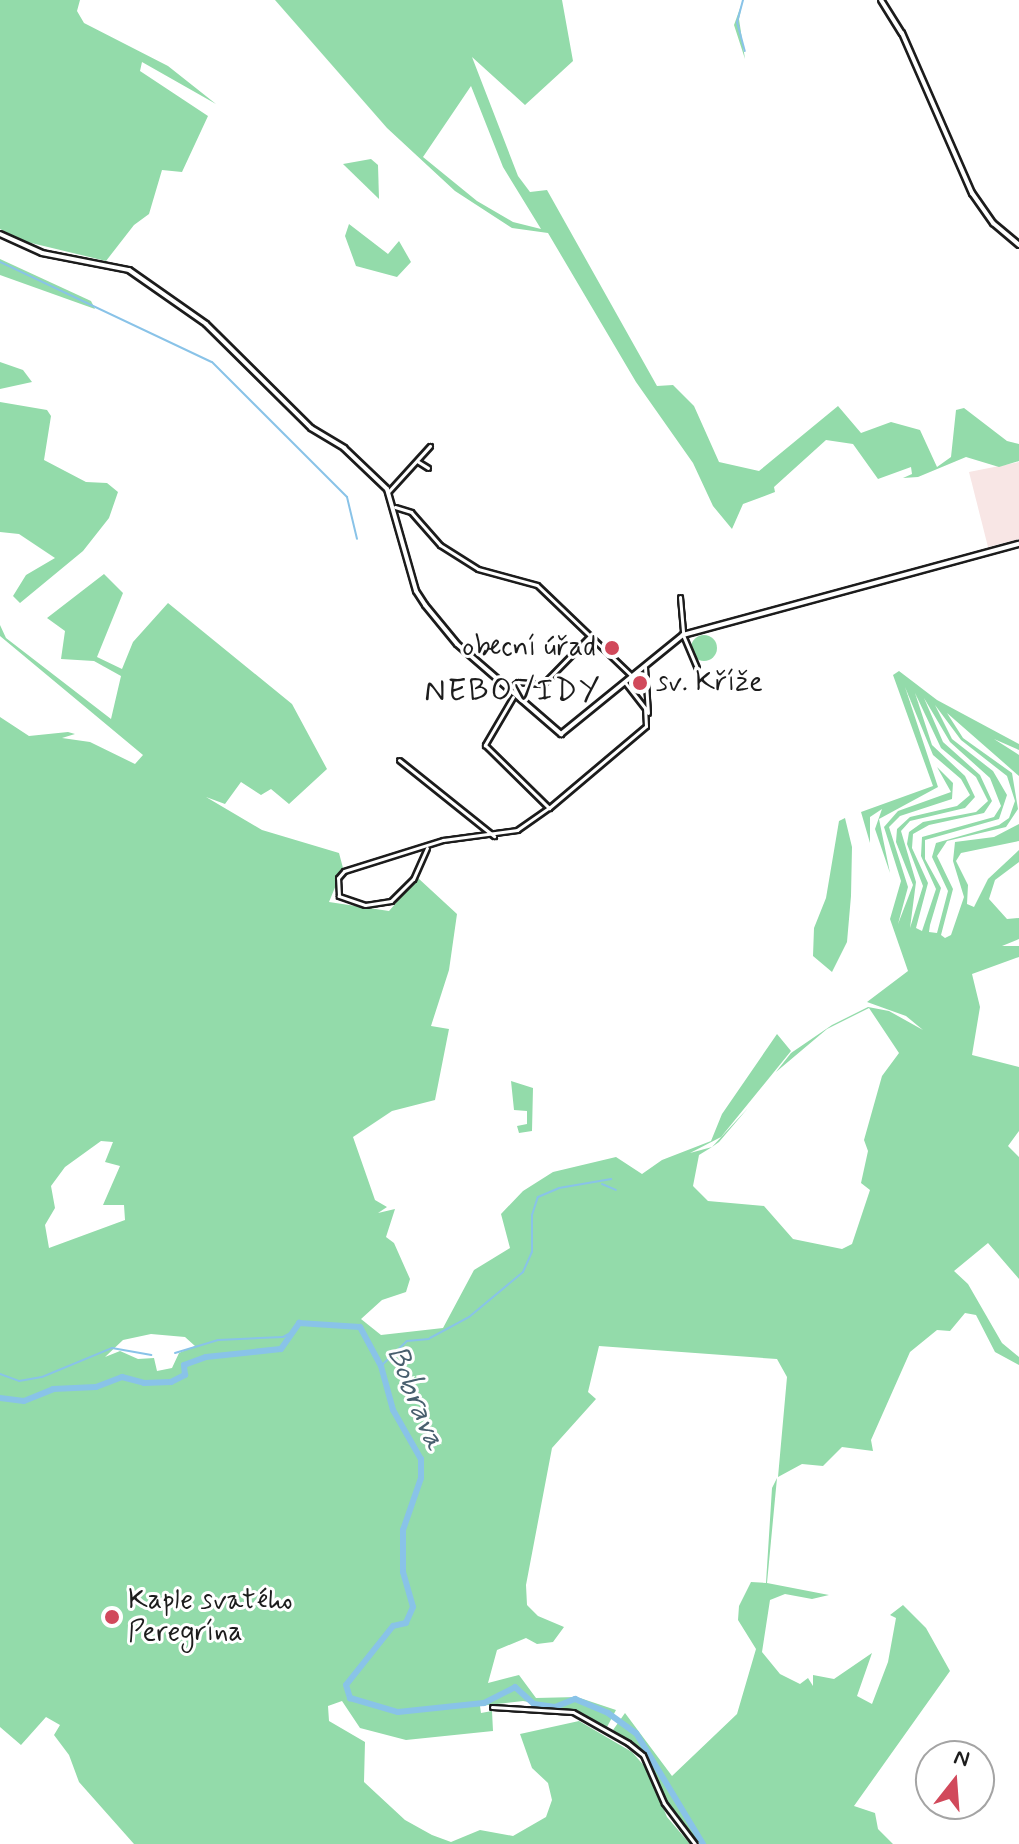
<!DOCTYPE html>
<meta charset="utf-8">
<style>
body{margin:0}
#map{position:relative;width:1019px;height:1844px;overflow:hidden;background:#fff;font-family:Mynerve,sans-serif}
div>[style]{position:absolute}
.built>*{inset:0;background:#f8e6e5}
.green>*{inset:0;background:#93dbaa}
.round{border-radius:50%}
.stream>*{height:2px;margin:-1px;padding:0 1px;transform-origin:1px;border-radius:1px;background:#89c3e8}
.river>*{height:6px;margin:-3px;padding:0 3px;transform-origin:3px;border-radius:3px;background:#89c3e8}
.roads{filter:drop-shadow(2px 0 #1c1c1c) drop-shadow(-2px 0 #1c1c1c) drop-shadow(0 2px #1c1c1c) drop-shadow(0 -2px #1c1c1c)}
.minor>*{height:3px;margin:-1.5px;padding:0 1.5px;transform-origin:1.5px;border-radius:1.5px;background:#fff}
.tertiary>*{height:4px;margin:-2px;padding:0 2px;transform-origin:2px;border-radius:2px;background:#fff}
.dots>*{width:22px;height:22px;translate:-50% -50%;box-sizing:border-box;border:4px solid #fff;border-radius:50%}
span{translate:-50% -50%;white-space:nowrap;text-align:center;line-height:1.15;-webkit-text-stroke:6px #fff;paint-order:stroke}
.poi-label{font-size:28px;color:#1c1c1c}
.right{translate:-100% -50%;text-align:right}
.left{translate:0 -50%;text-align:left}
.water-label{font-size:30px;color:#485f6e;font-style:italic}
.quarter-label{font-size:32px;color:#1c1c1c;letter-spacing:2px}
.north{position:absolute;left:915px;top:1740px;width:80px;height:80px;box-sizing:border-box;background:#fff;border:2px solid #a4a4a4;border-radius:50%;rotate:17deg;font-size:22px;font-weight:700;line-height:32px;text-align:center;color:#1c1c1c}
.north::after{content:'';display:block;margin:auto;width:28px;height:36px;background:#d1495b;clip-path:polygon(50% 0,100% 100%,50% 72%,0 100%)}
</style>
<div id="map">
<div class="built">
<div style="clip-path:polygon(1019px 462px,1019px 539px,988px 547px,969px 472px)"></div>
</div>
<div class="green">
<div style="clip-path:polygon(0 0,80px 0,77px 11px,84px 23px,168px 66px,216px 104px,142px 62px,140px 71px,208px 116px,182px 172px,162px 170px,149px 214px,134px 225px,106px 261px,23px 241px,0 229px)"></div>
<div style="clip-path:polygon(evenodd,275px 0,562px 0,573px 61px,525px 105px,472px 57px,518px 176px,530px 192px,547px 190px,657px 386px,673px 385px,694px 406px,719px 462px,759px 471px,838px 406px,861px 433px,891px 422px,920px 430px,937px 467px,951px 457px,956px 410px,964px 408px,1007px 441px,1019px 444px,1019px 461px,999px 467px,966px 457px,918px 477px,903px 478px,912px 474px,911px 467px,878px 479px,853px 444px,826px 440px,774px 487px,775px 492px,743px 504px,732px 529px,713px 506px,693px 463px,636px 382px,548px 233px,512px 228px,455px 191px,387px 128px,275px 0,471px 86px,503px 167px,541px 229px,513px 222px,477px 201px,423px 157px,471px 86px)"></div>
<div style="clip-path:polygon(743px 0,739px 19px,745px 59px,734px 25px)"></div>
<div style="clip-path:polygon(371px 159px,378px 165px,379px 199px,343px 164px)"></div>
<div style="clip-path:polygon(349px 224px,388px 254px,399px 241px,411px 262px,397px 277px,356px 266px,345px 236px)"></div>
<div style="clip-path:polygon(0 259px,91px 301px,95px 309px,0 275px)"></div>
<div style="clip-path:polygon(0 362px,23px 370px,32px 382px,0 389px)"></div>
<div style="clip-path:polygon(0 402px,47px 410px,51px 416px,44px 460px,86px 482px,107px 483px,118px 492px,109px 518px,83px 551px,20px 603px,13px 596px,26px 575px,55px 558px,19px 534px,0 532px)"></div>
<div style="clip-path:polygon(evenodd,104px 574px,123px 593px,97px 657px,122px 669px,133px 642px,168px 603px,292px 704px,327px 769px,289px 804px,271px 789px,261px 795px,241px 782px,225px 804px,206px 797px,262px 830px,339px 853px,343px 868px,329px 902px,389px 911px,418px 878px,457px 914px,449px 970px,431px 1026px,449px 1029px,435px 1100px,392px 1111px,353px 1137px,375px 1200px,387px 1207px,378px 1213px,395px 1209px,386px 1237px,394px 1243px,410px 1279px,406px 1292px,382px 1300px,361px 1319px,381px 1335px,443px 1328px,474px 1270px,510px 1248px,501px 1214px,523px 1191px,553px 1172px,616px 1157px,642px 1174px,662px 1160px,711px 1141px,722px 1114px,777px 1034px,791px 1051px,721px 1137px,690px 1153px,712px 1147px,748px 1108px,719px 1142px,712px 1147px,699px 1155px,693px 1186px,708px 1201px,764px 1206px,793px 1239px,842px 1249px,852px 1244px,870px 1190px,861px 1183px,868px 1151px,864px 1140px,882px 1076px,899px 1053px,869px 1008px,827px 1029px,776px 1072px,791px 1053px,832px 1025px,868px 1007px,889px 1011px,923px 1030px,906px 1016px,867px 1002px,908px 971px,890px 919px,901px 881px,884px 827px,898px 811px,951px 792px,937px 767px,953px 783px,952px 799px,900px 816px,889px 827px,908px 887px,898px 924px,913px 885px,896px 842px,897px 829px,910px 817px,957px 806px,970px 795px,961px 779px,933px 755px,905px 687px,938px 787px,879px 819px,890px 873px,875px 829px,882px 809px,870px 817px,870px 843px,861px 812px,933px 786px,893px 675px,899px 671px,937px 700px,1019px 744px,1019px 750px,994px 739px,1019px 755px,1019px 776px,947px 713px,963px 738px,1012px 773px,1018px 809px,1006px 827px,947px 841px,937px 856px,953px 889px,941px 935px,945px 938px,951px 935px,964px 897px,953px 861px,955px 842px,994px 837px,1019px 824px,1019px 841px,961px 853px,956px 861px,968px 885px,967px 904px,974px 907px,988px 879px,1019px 850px,1019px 862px,995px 880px,989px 899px,1007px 919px,1019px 918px,1019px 939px,1002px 946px,1019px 946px,1019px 957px,972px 974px,980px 1007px,972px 1055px,1019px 1067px,1019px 1131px,1008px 1146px,1019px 1157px,1019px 1279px,988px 1243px,954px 1271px,968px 1284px,1002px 1343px,1019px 1357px,1019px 1365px,995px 1352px,976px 1315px,965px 1313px,950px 1331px,937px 1330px,910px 1352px,871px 1440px,873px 1451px,842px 1447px,823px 1466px,802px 1464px,778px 1477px,787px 1377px,777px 1359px,599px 1346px,588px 1392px,596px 1399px,552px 1448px,526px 1585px,527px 1605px,538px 1616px,564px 1627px,553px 1642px,537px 1644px,526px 1638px,497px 1650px,488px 1683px,519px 1675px,536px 1698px,577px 1697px,616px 1710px,607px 1727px,572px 1710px,523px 1701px,480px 1706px,481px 1713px,492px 1711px,493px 1731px,406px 1740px,360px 1728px,342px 1701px,328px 1706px,329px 1721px,365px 1742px,364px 1782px,405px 1820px,432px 1835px,451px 1842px,480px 1830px,513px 1836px,546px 1817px,552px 1800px,548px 1783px,532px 1768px,520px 1734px,579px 1721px,632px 1752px,647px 1769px,667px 1817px,690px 1844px,134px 1844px,79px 1782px,69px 1755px,54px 1735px,60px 1725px,46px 1717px,21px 1745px,0 1727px,0 717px,29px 736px,68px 732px,75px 734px,62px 738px,90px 742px,135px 764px,143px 755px,0 636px,0 625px,6px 638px,111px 719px,121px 676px,94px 661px,61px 659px,65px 631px,47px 618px,104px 574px,915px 693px,941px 748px,976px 777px,988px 801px,976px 812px,923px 822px,909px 832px,907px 844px,923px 886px,910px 928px,916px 882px,901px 831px,910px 821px,965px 808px,975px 797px,965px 776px,932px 745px,915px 693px,104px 574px,924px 698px,950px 742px,990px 778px,1001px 806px,994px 817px,922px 837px,921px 856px,936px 889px,922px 931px,916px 928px,928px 883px,912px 848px,913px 834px,929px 825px,984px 813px,992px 801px,980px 775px,943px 742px,924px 698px,104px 574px,935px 705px,961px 740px,1007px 776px,1015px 801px,1009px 818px,999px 825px,936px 843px,932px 857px,948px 891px,937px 933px,929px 932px,930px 925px,941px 888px,925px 859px,925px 840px,999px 819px,1007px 795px,993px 771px,952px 739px,935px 705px,104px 574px,101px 1141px,113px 1142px,105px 1162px,120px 1166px,103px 1205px,124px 1205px,125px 1220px,49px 1248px,45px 1225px,55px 1208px,51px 1186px,65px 1167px,101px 1141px,104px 574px,151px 1334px,185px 1337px,195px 1346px,179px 1353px,172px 1368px,157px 1371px,154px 1358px,138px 1359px,120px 1351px,105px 1357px,123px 1340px,151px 1334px)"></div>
<div class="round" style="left:691px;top:635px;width:26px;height:26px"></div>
<div style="clip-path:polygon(845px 818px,852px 847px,851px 896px,847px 942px,832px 972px,813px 956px,814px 928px,826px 898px,839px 821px)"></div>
<div style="clip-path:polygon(511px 1081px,533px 1088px,532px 1131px,519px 1133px,517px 1126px,527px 1124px,527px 1111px,514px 1110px)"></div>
<div style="clip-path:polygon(777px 1478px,767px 1583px,829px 1595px,812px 1599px,785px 1594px,770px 1600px,762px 1652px,780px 1674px,800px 1684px,808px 1678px,813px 1686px,813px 1675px,834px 1679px,872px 1653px,857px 1696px,872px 1704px,888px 1662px,896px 1618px,890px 1615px,903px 1605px,926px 1628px,950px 1671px,854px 1806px,875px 1813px,878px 1829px,893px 1844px,700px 1844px,666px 1803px,645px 1754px,613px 1730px,625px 1713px,672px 1776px,737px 1714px,756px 1649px,738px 1620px,739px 1606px,751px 1582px,766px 1583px,772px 1488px)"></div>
</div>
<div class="stream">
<div style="left:743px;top:0;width:23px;rotate:105deg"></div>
<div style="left:737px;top:22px;width:30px;rotate:75deg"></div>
<div style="left:0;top:262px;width:234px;rotate:25.3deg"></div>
<div style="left:212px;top:362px;width:191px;rotate:45deg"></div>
<div style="left:347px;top:497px;width:43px;rotate:76.6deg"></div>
<div style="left:602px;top:1184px;width:15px;rotate:23deg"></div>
<div style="left:430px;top:1338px;width:44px;rotate:-28.3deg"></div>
<div style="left:469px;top:1317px;width:70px;rotate:-39.8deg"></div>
<div style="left:523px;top:1272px;width:22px;rotate:-66deg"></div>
<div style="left:532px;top:1252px;width:37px;rotate:-90deg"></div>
<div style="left:532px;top:1215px;width:19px;rotate:-72deg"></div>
<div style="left:538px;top:1197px;width:23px;rotate:-23deg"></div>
<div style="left:559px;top:1188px;width:53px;rotate:-9.8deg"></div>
<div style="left:175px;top:1353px;width:45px;rotate:-16.8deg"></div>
<div style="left:218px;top:1340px;width:65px;rotate:-2.6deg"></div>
<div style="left:283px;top:1337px;width:15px;rotate:-28deg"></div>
<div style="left:381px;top:1366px;width:36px;rotate:-44deg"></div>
<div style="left:407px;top:1341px;width:22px;rotate:-5deg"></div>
<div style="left:0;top:1374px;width:20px;rotate:20deg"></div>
<div style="left:19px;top:1381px;width:23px;rotate:-10deg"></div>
<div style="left:42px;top:1377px;width:76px;rotate:-22.5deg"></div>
<div style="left:112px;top:1348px;width:40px;rotate:10deg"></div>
</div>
<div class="river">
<div style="left:0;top:1398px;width:24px;rotate:7deg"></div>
<div style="left:24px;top:1401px;width:31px;rotate:-22deg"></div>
<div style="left:53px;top:1389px;width:43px;rotate:-2.7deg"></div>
<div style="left:96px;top:1387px;width:28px;rotate:-21deg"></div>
<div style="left:122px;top:1377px;width:23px;rotate:15deg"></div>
<div style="left:144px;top:1383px;width:27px;rotate:-2deg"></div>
<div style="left:171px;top:1382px;width:16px;rotate:-27deg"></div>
<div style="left:185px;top:1375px;width:10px;rotate:-96deg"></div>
<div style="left:184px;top:1365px;width:23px;rotate:-20deg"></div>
<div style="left:206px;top:1357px;width:75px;rotate:-6.1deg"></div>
<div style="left:281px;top:1349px;width:32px;rotate:-55deg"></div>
<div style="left:299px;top:1323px;width:61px;rotate:3.8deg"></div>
<div style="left:360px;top:1327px;width:44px;rotate:61.7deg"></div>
<div style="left:381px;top:1366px;width:46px;rotate:74.7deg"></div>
<div style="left:393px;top:1410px;width:56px;rotate:60.3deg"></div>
<div style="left:421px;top:1459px;width:19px;rotate:90deg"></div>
<div style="left:421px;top:1478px;width:55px;rotate:109.1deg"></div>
<div style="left:403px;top:1530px;width:42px;rotate:90deg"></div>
<div style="left:403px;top:1572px;width:36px;rotate:74deg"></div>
<div style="left:413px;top:1607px;width:17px;rotate:114deg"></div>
<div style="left:406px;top:1623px;width:13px;rotate:167deg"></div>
<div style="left:393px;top:1626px;width:75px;rotate:128.5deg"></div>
<div style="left:346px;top:1685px;width:14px;rotate:73deg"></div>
<div style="left:350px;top:1698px;width:50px;rotate:16.3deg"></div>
<div style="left:398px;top:1712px;width:86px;rotate:-6deg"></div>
<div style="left:484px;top:1703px;width:35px;rotate:-27deg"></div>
<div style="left:515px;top:1687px;width:25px;rotate:42deg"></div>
<div style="left:534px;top:1704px;width:21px;rotate:8deg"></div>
<div style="left:555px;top:1707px;width:22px;rotate:-22deg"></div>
<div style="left:575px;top:1699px;width:36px;rotate:23deg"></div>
<div style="left:608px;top:1713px;width:34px;rotate:36deg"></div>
<div style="left:636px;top:1733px;width:130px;rotate:58.9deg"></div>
</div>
<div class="roads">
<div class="minor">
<div style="left:417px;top:461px;width:13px;rotate:32deg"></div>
<div style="left:389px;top:491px;width:61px;rotate:-47.7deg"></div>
<div style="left:395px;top:507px;width:17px;rotate:17deg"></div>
<div style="left:411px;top:512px;width:44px;rotate:48.7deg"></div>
<div style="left:440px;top:545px;width:45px;rotate:32.3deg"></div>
<div style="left:478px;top:569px;width:61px;rotate:15.2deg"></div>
<div style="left:537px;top:585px;width:134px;rotate:43.8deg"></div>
<div style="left:680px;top:597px;width:38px;rotate:85deg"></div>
<div style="left:683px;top:635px;width:36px;rotate:67deg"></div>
<div style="left:645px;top:667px;width:46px;rotate:86.3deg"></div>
<div style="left:507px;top:690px;width:14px;rotate:-36deg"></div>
<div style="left:518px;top:682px;width:25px;rotate:5deg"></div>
<div style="left:543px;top:684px;width:67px;rotate:-45.6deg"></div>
<div style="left:513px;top:697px;width:56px;rotate:120.3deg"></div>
<div style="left:485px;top:745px;width:90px;rotate:44.5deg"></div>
<div style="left:399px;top:760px;width:122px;rotate:38.7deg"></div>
<div style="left:427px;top:848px;width:34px;rotate:114deg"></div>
<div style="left:413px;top:879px;width:31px;rotate:135deg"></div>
<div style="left:391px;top:901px;width:26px;rotate:171deg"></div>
<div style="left:365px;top:905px;width:28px;rotate:-161deg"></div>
<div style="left:339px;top:896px;width:18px;rotate:-93deg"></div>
<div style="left:338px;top:878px;width:9px;rotate:-49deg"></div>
<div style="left:344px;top:871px;width:104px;rotate:-17.4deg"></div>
<div style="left:443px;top:840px;width:75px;rotate:-7.7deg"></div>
<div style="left:517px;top:830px;width:39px;rotate:-35deg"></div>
<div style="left:549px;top:808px;width:127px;rotate:-40.2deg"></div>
<div style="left:646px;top:726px;width:18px;rotate:-93deg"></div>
<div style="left:645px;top:708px;width:31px;rotate:-128deg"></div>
<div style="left:492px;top:1707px;width:81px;rotate:3.5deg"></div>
<div style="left:573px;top:1712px;width:63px;rotate:29.4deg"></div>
<div style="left:628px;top:1743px;width:19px;rotate:39deg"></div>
<div style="left:643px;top:1755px;width:52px;rotate:66.4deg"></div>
<div style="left:664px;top:1803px;width:51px;rotate:52.9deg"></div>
</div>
<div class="tertiary">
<div style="left:881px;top:0;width:39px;rotate:58deg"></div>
<div style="left:902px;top:33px;width:175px;rotate:66.4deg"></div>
<div style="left:972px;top:193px;width:37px;rotate:55deg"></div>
<div style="left:993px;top:223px;width:34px;rotate:40deg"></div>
<div style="left:0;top:234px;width:46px;rotate:24.3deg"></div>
<div style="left:42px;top:253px;width:89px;rotate:11.1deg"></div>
<div style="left:129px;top:270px;width:94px;rotate:35deg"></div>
<div style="left:206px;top:324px;width:148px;rotate:44.7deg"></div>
<div style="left:311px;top:428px;width:39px;rotate:31deg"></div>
<div style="left:344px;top:448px;width:59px;rotate:43.6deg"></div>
<div style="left:387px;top:489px;width:106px;rotate:74.1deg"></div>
<div style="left:416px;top:591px;width:17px;rotate:57deg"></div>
<div style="left:425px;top:605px;width:50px;rotate:50.6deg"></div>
<div style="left:457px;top:644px;width:138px;rotate:40.9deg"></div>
<div style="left:561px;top:734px;width:157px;rotate:-39.1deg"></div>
<div style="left:683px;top:635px;width:348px;rotate:-15.2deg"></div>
</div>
</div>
<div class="dots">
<div style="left:612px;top:648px;background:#d1495b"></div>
<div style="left:640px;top:683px;background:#d1495b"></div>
<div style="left:112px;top:1617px;background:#d1495b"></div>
</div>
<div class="poi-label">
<span class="right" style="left:596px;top:648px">obecní úřad</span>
<span class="left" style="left:656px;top:683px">sv. Kříže</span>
<span class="left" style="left:128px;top:1617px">Kaple svatého<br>Peregrína</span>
</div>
<div class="water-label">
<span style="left:415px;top:1398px;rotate:68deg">Bobrava</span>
</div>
<div class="quarter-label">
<span style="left:513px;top:691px">NEBOVIDY</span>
</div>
<div class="north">N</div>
</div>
